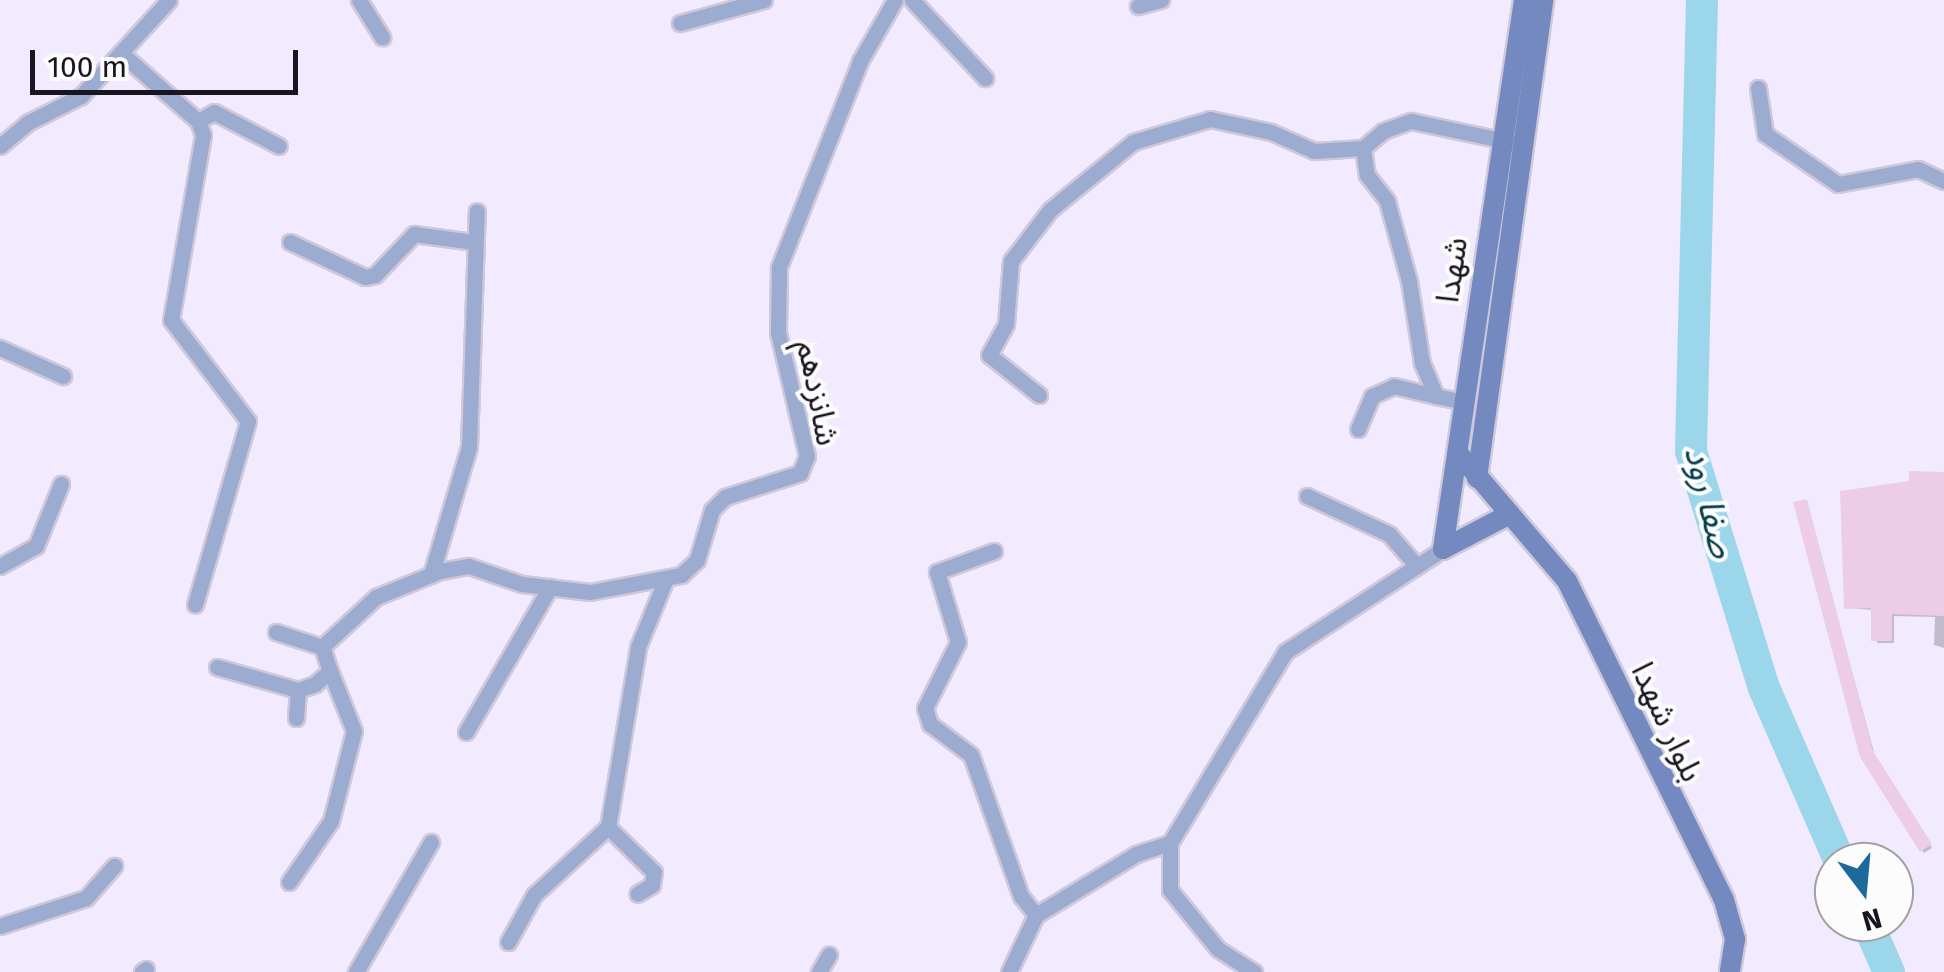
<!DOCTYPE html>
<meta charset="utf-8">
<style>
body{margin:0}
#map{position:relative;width:1944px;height:972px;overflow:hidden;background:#f2eaff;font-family:"Fira Sans","Noto Sans Arabic",sans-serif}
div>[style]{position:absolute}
.shadow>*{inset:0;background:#0003}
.river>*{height:32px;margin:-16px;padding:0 16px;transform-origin:16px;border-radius:16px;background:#9cd6eb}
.building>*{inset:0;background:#eccde5}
.roads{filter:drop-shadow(2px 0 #cfc8db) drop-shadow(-2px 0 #cfc8db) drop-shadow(0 2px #cfc8db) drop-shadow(0 -2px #cfc8db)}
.minor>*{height:15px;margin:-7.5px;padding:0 7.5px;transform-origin:7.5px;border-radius:7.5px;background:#9cabd0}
.secondary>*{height:20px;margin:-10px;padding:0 10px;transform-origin:10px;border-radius:10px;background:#7489c0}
span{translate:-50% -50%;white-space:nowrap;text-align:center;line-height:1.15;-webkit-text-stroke:8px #fcfcfc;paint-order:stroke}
.street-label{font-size:32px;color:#191520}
.water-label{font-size:35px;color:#073d4c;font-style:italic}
.north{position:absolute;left:1814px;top:842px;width:100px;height:100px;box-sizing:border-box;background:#fcfcfc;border:2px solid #a1a0a4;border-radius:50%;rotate:164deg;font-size:28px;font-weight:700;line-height:40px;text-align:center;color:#191520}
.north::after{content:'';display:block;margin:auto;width:35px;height:45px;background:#1e699c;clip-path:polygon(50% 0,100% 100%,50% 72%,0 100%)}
.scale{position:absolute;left:30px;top:50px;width:268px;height:45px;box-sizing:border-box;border:5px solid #191520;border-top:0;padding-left:12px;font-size:30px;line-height:35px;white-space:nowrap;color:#191520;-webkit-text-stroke:8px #fcfcfc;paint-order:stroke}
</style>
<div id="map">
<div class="shadow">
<div style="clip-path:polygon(1944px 473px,1944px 648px,1934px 645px,1935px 617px,1894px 616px,1894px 643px,1877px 643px,1874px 610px,1846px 608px,1911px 483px)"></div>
<div style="clip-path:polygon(1806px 502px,1875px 756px,1932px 848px,1924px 853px,1863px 756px)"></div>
</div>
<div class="river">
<div style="left:1702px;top:0;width:451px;rotate:91.4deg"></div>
<div style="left:1691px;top:451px;width:248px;rotate:72.9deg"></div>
<div style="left:1764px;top:688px;width:190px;rotate:66.4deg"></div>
<div style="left:1867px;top:922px;width:55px;rotate:66.3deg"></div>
</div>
<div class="building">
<div style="clip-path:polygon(1909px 471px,1944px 472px,1944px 616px,1892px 614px,1892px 641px,1871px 641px,1871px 608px,1844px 609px,1840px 491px,1909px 481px)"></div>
<div style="clip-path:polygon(1807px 499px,1873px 751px,1932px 844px,1920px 852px,1860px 757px,1793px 502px)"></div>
</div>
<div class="roads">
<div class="minor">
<div style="left:359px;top:0;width:44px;rotate:58.1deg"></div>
<div style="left:912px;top:0;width:107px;rotate:46.9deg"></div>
<div style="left:1138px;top:6px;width:24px;rotate:-15deg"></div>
<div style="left:680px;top:23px;width:87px;rotate:-15.3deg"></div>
<div style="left:122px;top:54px;width:101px;rotate:41.4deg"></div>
<div style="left:198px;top:121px;width:15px;rotate:70deg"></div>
<div style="left:203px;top:135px;width:188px;rotate:99.8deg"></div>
<div style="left:171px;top:320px;width:127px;rotate:52.7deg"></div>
<div style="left:248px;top:421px;width:191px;rotate:106.1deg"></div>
<div style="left:1758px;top:88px;width:47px;rotate:81.3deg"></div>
<div style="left:1765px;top:134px;width:88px;rotate:34.4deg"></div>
<div style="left:1838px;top:184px;width:81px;rotate:-10.6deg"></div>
<div style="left:1918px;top:169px;width:29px;rotate:25deg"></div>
<div style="left:198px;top:121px;width:18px;rotate:-29deg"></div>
<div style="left:214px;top:112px;width:73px;rotate:27.6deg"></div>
<div style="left:0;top:146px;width:35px;rotate:-40deg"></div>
<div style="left:27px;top:123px;width:60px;rotate:-26.6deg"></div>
<div style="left:81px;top:96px;width:130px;rotate:-47.5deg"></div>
<div style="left:1363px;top:148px;width:27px;rotate:82deg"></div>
<div style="left:1367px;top:175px;width:33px;rotate:52deg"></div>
<div style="left:1387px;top:201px;width:83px;rotate:74.6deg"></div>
<div style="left:1409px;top:281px;width:83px;rotate:81deg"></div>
<div style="left:1422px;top:363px;width:36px;rotate:67deg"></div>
<div style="left:1436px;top:396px;width:30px;rotate:12deg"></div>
<div style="left:290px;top:242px;width:83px;rotate:25deg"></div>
<div style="left:365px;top:277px;width:10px;rotate:-11deg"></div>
<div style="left:375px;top:275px;width:57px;rotate:-46.4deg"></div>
<div style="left:414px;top:234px;width:61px;rotate:7.6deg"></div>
<div style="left:0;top:348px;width:69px;rotate:24deg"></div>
<div style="left:1039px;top:395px;width:64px;rotate:-141.3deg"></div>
<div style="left:989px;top:355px;width:35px;rotate:-61deg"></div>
<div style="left:1006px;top:324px;width:63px;rotate:-85.5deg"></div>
<div style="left:1011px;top:261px;width:64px;rotate:-52.6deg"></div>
<div style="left:1050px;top:210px;width:107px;rotate:-39.3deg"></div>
<div style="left:1133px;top:142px;width:80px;rotate:-16.6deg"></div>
<div style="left:1210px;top:119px;width:62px;rotate:12deg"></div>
<div style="left:1271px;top:132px;width:47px;rotate:23.8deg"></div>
<div style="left:1314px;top:151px;width:49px;rotate:-3.5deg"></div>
<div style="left:1363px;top:148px;width:26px;rotate:-40deg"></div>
<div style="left:1383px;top:131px;width:30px;rotate:-20deg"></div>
<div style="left:1411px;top:121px;width:102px;rotate:11.9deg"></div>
<div style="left:1358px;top:429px;width:36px;rotate:-67deg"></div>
<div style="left:1372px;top:396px;width:24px;rotate:-24deg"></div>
<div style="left:1394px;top:386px;width:43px;rotate:13.4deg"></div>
<div style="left:1307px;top:496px;width:90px;rotate:24.9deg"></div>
<div style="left:1389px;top:534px;width:40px;rotate:49deg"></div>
<div style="left:994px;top:551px;width:61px;rotate:159.8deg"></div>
<div style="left:937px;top:572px;width:73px;rotate:73.3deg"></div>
<div style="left:958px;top:642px;width:74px;rotate:116.6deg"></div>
<div style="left:925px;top:708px;width:17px;rotate:73deg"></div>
<div style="left:930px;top:724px;width:51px;rotate:37.1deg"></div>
<div style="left:971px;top:755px;width:150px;rotate:70.5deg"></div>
<div style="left:1021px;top:896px;width:24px;rotate:52deg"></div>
<div style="left:0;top:566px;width:41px;rotate:-29.1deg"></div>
<div style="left:36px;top:546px;width:67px;rotate:-68deg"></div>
<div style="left:431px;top:575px;width:134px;rotate:-73.5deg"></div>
<div style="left:469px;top:447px;width:236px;rotate:-88.1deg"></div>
<div style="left:276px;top:632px;width:48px;rotate:18.1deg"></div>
<div style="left:217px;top:667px;width:84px;rotate:15.9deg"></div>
<div style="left:298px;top:690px;width:18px;rotate:-19deg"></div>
<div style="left:315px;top:684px;width:20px;rotate:-41deg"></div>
<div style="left:330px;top:671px;width:25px;rotate:-108deg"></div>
<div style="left:322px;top:647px;width:74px;rotate:-42.8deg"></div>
<div style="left:376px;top:597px;width:69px;rotate:-22.1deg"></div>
<div style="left:440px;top:571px;width:29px;rotate:-10deg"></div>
<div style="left:469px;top:566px;width:56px;rotate:18.8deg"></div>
<div style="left:522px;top:584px;width:68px;rotate:6.7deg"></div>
<div style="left:590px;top:592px;width:93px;rotate:-10.6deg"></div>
<div style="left:681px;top:575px;width:22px;rotate:-43deg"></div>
<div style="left:697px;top:560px;width:52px;rotate:-73.3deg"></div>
<div style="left:712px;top:510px;width:18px;rotate:-45deg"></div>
<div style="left:725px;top:497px;width:79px;rotate:-17.7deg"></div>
<div style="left:800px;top:473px;width:18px;rotate:-68deg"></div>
<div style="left:807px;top:456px;width:127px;rotate:-103.2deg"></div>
<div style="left:778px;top:332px;width:65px;rotate:-89.1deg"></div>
<div style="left:779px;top:267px;width:221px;rotate:-68.5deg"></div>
<div style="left:860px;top:61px;width:70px;rotate:-60.2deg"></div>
<div style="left:296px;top:718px;width:28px;rotate:-86deg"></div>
<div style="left:466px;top:732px;width:168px;rotate:-59.9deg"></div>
<div style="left:608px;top:827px;width:64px;rotate:44.4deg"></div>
<div style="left:654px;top:872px;width:13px;rotate:99deg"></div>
<div style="left:652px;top:885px;width:17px;rotate:149deg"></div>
<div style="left:1170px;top:843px;width:47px;rotate:90deg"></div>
<div style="left:1170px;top:890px;width:76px;rotate:50.9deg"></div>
<div style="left:1218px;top:949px;width:43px;rotate:32.6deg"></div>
<div style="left:289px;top:882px;width:74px;rotate:-55.5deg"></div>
<div style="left:331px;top:821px;width:93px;rotate:-75.7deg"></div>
<div style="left:354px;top:731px;width:65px;rotate:-111.8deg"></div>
<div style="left:0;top:926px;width:90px;rotate:-18deg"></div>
<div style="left:86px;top:898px;width:43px;rotate:-48.8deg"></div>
<div style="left:508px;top:942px;width:54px;rotate:-61deg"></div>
<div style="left:534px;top:895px;width:100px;rotate:-42.6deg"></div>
<div style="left:608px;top:827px;width:182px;rotate:-80.5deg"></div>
<div style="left:638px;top:647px;width:71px;rotate:-67.8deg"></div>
<div style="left:142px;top:972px;width:5px;rotate:-37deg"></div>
<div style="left:356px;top:972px;width:150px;rotate:-60deg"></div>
<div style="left:819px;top:972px;width:20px;rotate:-60deg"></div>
<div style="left:1009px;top:972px;width:63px;rotate:-64.7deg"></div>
<div style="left:1036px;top:915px;width:117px;rotate:-31.4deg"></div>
<div style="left:1136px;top:854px;width:36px;rotate:-18deg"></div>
<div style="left:1170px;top:843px;width:223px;rotate:-58.9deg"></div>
<div style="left:1285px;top:652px;width:189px;rotate:-33.1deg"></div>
</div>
<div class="secondary">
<div style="left:1458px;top:453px;width:168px;rotate:49.6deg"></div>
<div style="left:1567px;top:581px;width:356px;rotate:63.8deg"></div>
<div style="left:1724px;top:900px;width:41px;rotate:74.2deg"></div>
<div style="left:1735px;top:939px;width:33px;rotate:99deg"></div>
<div style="left:1477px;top:478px;width:483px;rotate:-82.1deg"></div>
<div style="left:1443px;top:549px;width:555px;rotate:-81.61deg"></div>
<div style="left:1443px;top:549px;width:71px;rotate:-27.6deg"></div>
</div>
</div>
<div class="street-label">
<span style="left:1452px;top:270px;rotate:-82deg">شهدا</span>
<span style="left:818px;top:393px;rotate:79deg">شانزدهم</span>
<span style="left:1667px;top:722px;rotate:65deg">بلوار شهدا</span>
</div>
<div class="water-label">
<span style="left:1710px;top:502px;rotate:76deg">صفا رود</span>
</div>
<div class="north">N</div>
<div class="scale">100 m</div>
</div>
